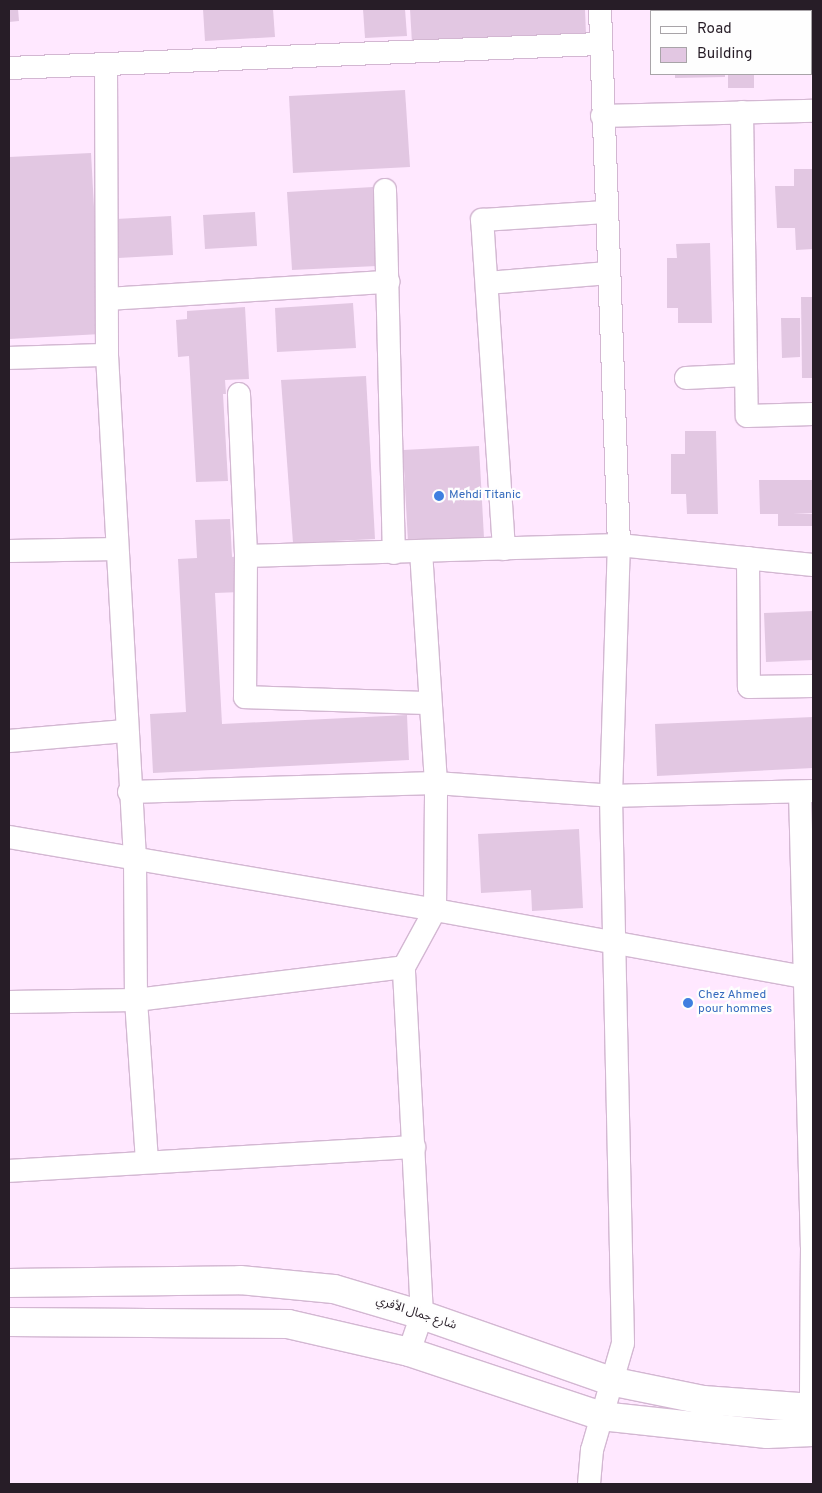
<!DOCTYPE html>
<meta charset="utf-8">
<style>
body{margin:0}
#map{position:relative;width:822px;height:1493px;overflow:hidden;background:#ffe8ff;font-family:Overpass,"Noto Sans Arabic",sans-serif}
div>[style]{position:absolute}
.building>*{inset:0;background:#e2c7e2}
.roads{filter:drop-shadow(1px 0 #d3b7d2) drop-shadow(-1px 0 #d3b7d2) drop-shadow(0 1px #d3b7d2) drop-shadow(0 -1px #d3b7d2)}
.street>*{height:22px;margin:-11px;padding:0 11px;transform-origin:11px;border-radius:11px;background:#fff}
.secondary>*{height:28px;margin:-14px;padding:0 14px;transform-origin:14px;border-radius:14px;background:#fff}
.dots>*{width:14px;height:14px;translate:-50% -50%;box-sizing:border-box;border:2px solid #fefefe;border-radius:50%}
span{translate:-50% -50%;white-space:nowrap;text-align:center;line-height:1.15;-webkit-text-stroke:4.5px #fefefe;paint-order:stroke}
.shop-label{font-size:12px;color:#366cbe}
.left{translate:0 -50%;text-align:left}
.street-label{font-size:12px;color:#271d27}
.frame{position:absolute;inset:0;border:10px solid #271d27;pointer-events:none}
.legend{position:absolute;left:650px;top:10px;width:162px;height:65px;box-sizing:border-box;background:#fefefe;border:1px solid #a8a4a8;margin:0;padding:6px 9px;list-style:none;font-size:15px;color:#271d27}
.legend li{display:flex;align-items:center;gap:10px;height:25px}
.legend b{width:25px;border:1px solid #a8a4a8}
</style>
<div id="map">
<div class="building">
<div style="clip-path:polygon(9px 9px,18px 9px,19px 21px,9px 22px)"></div>
<div style="clip-path:polygon(203px 9px,273px 9px,275px 37px,205px 41px)"></div>
<div style="clip-path:polygon(363px 9px,405px 9px,407px 36px,365px 38px)"></div>
<div style="clip-path:polygon(410px 9px,585px 9px,586px 35px,412px 43px)"></div>
<div style="clip-path:polygon(651px 9px,724px 9px,724px 11px,651px 11px)"></div>
<div style="clip-path:polygon(726px 9px,752px 9px,752px 11px,726px 11px)"></div>
<div style="clip-path:polygon(781px 9px,813px 9px,813px 45px,811px 11px)"></div>
<div style="clip-path:polygon(675px 74px,725px 74px,725px 77px,675px 78px)"></div>
<div style="clip-path:polygon(728px 74px,754px 74px,754px 88px,728px 88px)"></div>
<div style="clip-path:polygon(405px 90px,410px 167px,293px 173px,289px 96px)"></div>
<div style="clip-path:polygon(91px 153px,101px 334px,9px 339px,9px 157px)"></div>
<div style="clip-path:polygon(794px 169px,813px 169px,813px 249px,796px 250px,795px 228px,777px 228px,775px 186px,794px 186px)"></div>
<div style="clip-path:polygon(373px 187px,377px 266px,292px 270px,287px 192px)"></div>
<div style="clip-path:polygon(255px 212px,257px 246px,205px 249px,203px 215px)"></div>
<div style="clip-path:polygon(171px 216px,173px 255px,118px 258px,116px 219px)"></div>
<div style="clip-path:polygon(710px 243px,712px 323px,678px 323px,678px 308px,667px 308px,667px 258px,677px 258px,676px 244px)"></div>
<div style="clip-path:polygon(801px 297px,813px 297px,813px 378px,802px 378px)"></div>
<div style="clip-path:polygon(353px 303px,356px 348px,277px 352px,275px 308px)"></div>
<div style="clip-path:polygon(245px 307px,249px 379px,225px 380px,226px 394px,223px 394px,228px 481px,196px 482px,189px 356px,178px 357px,176px 320px,187px 319px,187px 311px)"></div>
<div style="clip-path:polygon(781px 318px,800px 318px,800px 357px,782px 358px)"></div>
<div style="clip-path:polygon(366px 376px,375px 539px,293px 543px,281px 380px)"></div>
<div style="clip-path:polygon(685px 431px,716px 431px,718px 514px,687px 514px,686px 494px,671px 494px,671px 454px,685px 454px)"></div>
<div style="clip-path:polygon(479px 446px,484px 538px,408px 542px,403px 450px)"></div>
<div style="clip-path:polygon(759px 480px,813px 480px,813px 513px,793px 513px,813px 514px,813px 526px,778px 526px,778px 514px,760px 514px)"></div>
<div style="clip-path:polygon(230px 519px,232px 557px,239px 556px,241px 592px,215px 593px,222px 724px,407px 715px,409px 760px,153px 773px,150px 714px,186px 712px,178px 559px,197px 558px,195px 520px)"></div>
<div style="clip-path:polygon(813px 611px,813px 660px,766px 662px,764px 613px)"></div>
<div style="clip-path:polygon(813px 717px,813px 768px,657px 776px,655px 724px)"></div>
<div style="clip-path:polygon(579px 829px,583px 908px,532px 911px,531px 890px,481px 893px,478px 834px)"></div>
</div>
<div class="roads">
<div class="street">
<div style="left:106px;top:65px;width:290px;rotate:89.8deg"></div>
<div style="left:107px;top:355px;width:505px;rotate:86.82deg"></div>
<div style="left:135px;top:859px;width:141px;rotate:89.6deg"></div>
<div style="left:136px;top:1000px;width:162px;rotate:86.1deg"></div>
<div style="left:9px;top:68px;width:590px;rotate:-2.33deg"></div>
<div style="left:742px;top:112px;width:304px;rotate:89.1deg"></div>
<div style="left:747px;top:416px;width:66px;rotate:-1.7deg"></div>
<div style="left:602px;top:116px;width:211px;rotate:-1.4deg"></div>
<div style="left:385px;top:190px;width:363px;rotate:88.6deg"></div>
<div style="left:487px;top:283px;width:121px;rotate:-4.7deg"></div>
<div style="left:107px;top:299px;width:282px;rotate:-3.5deg"></div>
<div style="left:9px;top:358px;width:98px;rotate:-1.8deg"></div>
<div style="left:686px;top:378px;width:60px;rotate:-2.9deg"></div>
<div style="left:239px;top:394px;width:162px;rotate:87.5deg"></div>
<div style="left:246px;top:556px;width:141px;rotate:90.4deg"></div>
<div style="left:245px;top:697px;width:185px;rotate:1.9deg"></div>
<div style="left:504px;top:549px;width:330px;rotate:-93.8deg"></div>
<div style="left:482px;top:220px;width:124px;rotate:-3.7deg"></div>
<div style="left:9px;top:551px;width:108px;rotate:-1.1deg"></div>
<div style="left:246px;top:556px;width:373px;rotate:-1.7deg"></div>
<div style="left:619px;top:545px;width:195px;rotate:5.9deg"></div>
<div style="left:748px;top:558px;width:129px;rotate:89.6deg"></div>
<div style="left:749px;top:687px;width:64px;rotate:-0.9deg"></div>
<div style="left:9px;top:741px;width:117px;rotate:-4.9deg"></div>
<div style="left:129px;top:792px;width:307px;rotate:-1.7deg"></div>
<div style="left:436px;top:783px;width:175px;rotate:4.2deg"></div>
<div style="left:611px;top:796px;width:202px;rotate:-1.4deg"></div>
<div style="left:800px;top:792px;width:455px;rotate:88.5deg"></div>
<div style="left:812px;top:1247px;width:161px;rotate:90.4deg"></div>
<div style="left:9px;top:837px;width:432px;rotate:9.7deg"></div>
<div style="left:435px;top:910px;width:384px;rotate:10.3deg"></div>
<div style="left:9px;top:1002px;width:127px;rotate:-0.9deg"></div>
<div style="left:136px;top:1000px;width:270px;rotate:-7deg"></div>
<div style="left:9px;top:1171px;width:406px;rotate:-3.4deg"></div>
<div style="left:409px;top:1352px;width:39px;rotate:-71deg"></div>
<div style="left:422px;top:1315px;width:348px;rotate:-93deg"></div>
<div style="left:404px;top:967px;width:65px;rotate:-61.5deg"></div>
<div style="left:435px;top:910px;width:127px;rotate:-89.5deg"></div>
<div style="left:436px;top:783px;width:231px;rotate:-93.7deg"></div>
<div style="left:589px;top:1484px;width:34px;rotate:-85deg"></div>
<div style="left:592px;top:1450px;width:111px;rotate:-73.8deg"></div>
<div style="left:623px;top:1343px;width:547px;rotate:-91.26deg"></div>
<div style="left:611px;top:796px;width:251px;rotate:-88.2deg"></div>
<div style="left:619px;top:545px;width:536px;rotate:-92.03deg"></div>
</div>
<div class="secondary">
<div style="left:9px;top:1283px;width:231px;rotate:-0.7deg"></div>
<div style="left:240px;top:1280px;width:94px;rotate:5.5deg"></div>
<div style="left:334px;top:1289px;width:92px;rotate:16.5deg"></div>
<div style="left:422px;top:1315px;width:199px;rotate:19.3deg"></div>
<div style="left:610px;top:1381px;width:95px;rotate:11.5deg"></div>
<div style="left:703px;top:1400px;width:110px;rotate:4.2deg"></div>
<div style="left:9px;top:1322px;width:279px;rotate:0.4deg"></div>
<div style="left:288px;top:1324px;width:124px;rotate:13deg"></div>
<div style="left:409px;top:1352px;width:202px;rotate:18.4deg"></div>
<div style="left:601px;top:1416px;width:167px;rotate:6.2deg"></div>
<div style="left:767px;top:1434px;width:46px;rotate:-2.5deg"></div>
</div>
</div>
<div class="dots">
<div style="left:439px;top:496px;background:#3f7fe0"></div>
<div style="left:688px;top:1003px;background:#3f7fe0"></div>
</div>
<div class="shop-label">
<span class="left" style="left:449px;top:496px">Mehdi Titanic</span>
<span class="left" style="left:698px;top:1003px">Chez Ahmed<br>pour hommes</span>
</div>
<div class="street-label">
<span style="left:416px;top:1314px;rotate:18deg">شارع جمال الأفري</span>
</div>
<div class="frame"></div>
<ul class="legend">
<li><b style="height:6px;background:#fff"></b>Road</li>
<li><b style="height:14px;background:#e2c7e2"></b>Building</li>
</ul>
</div>
